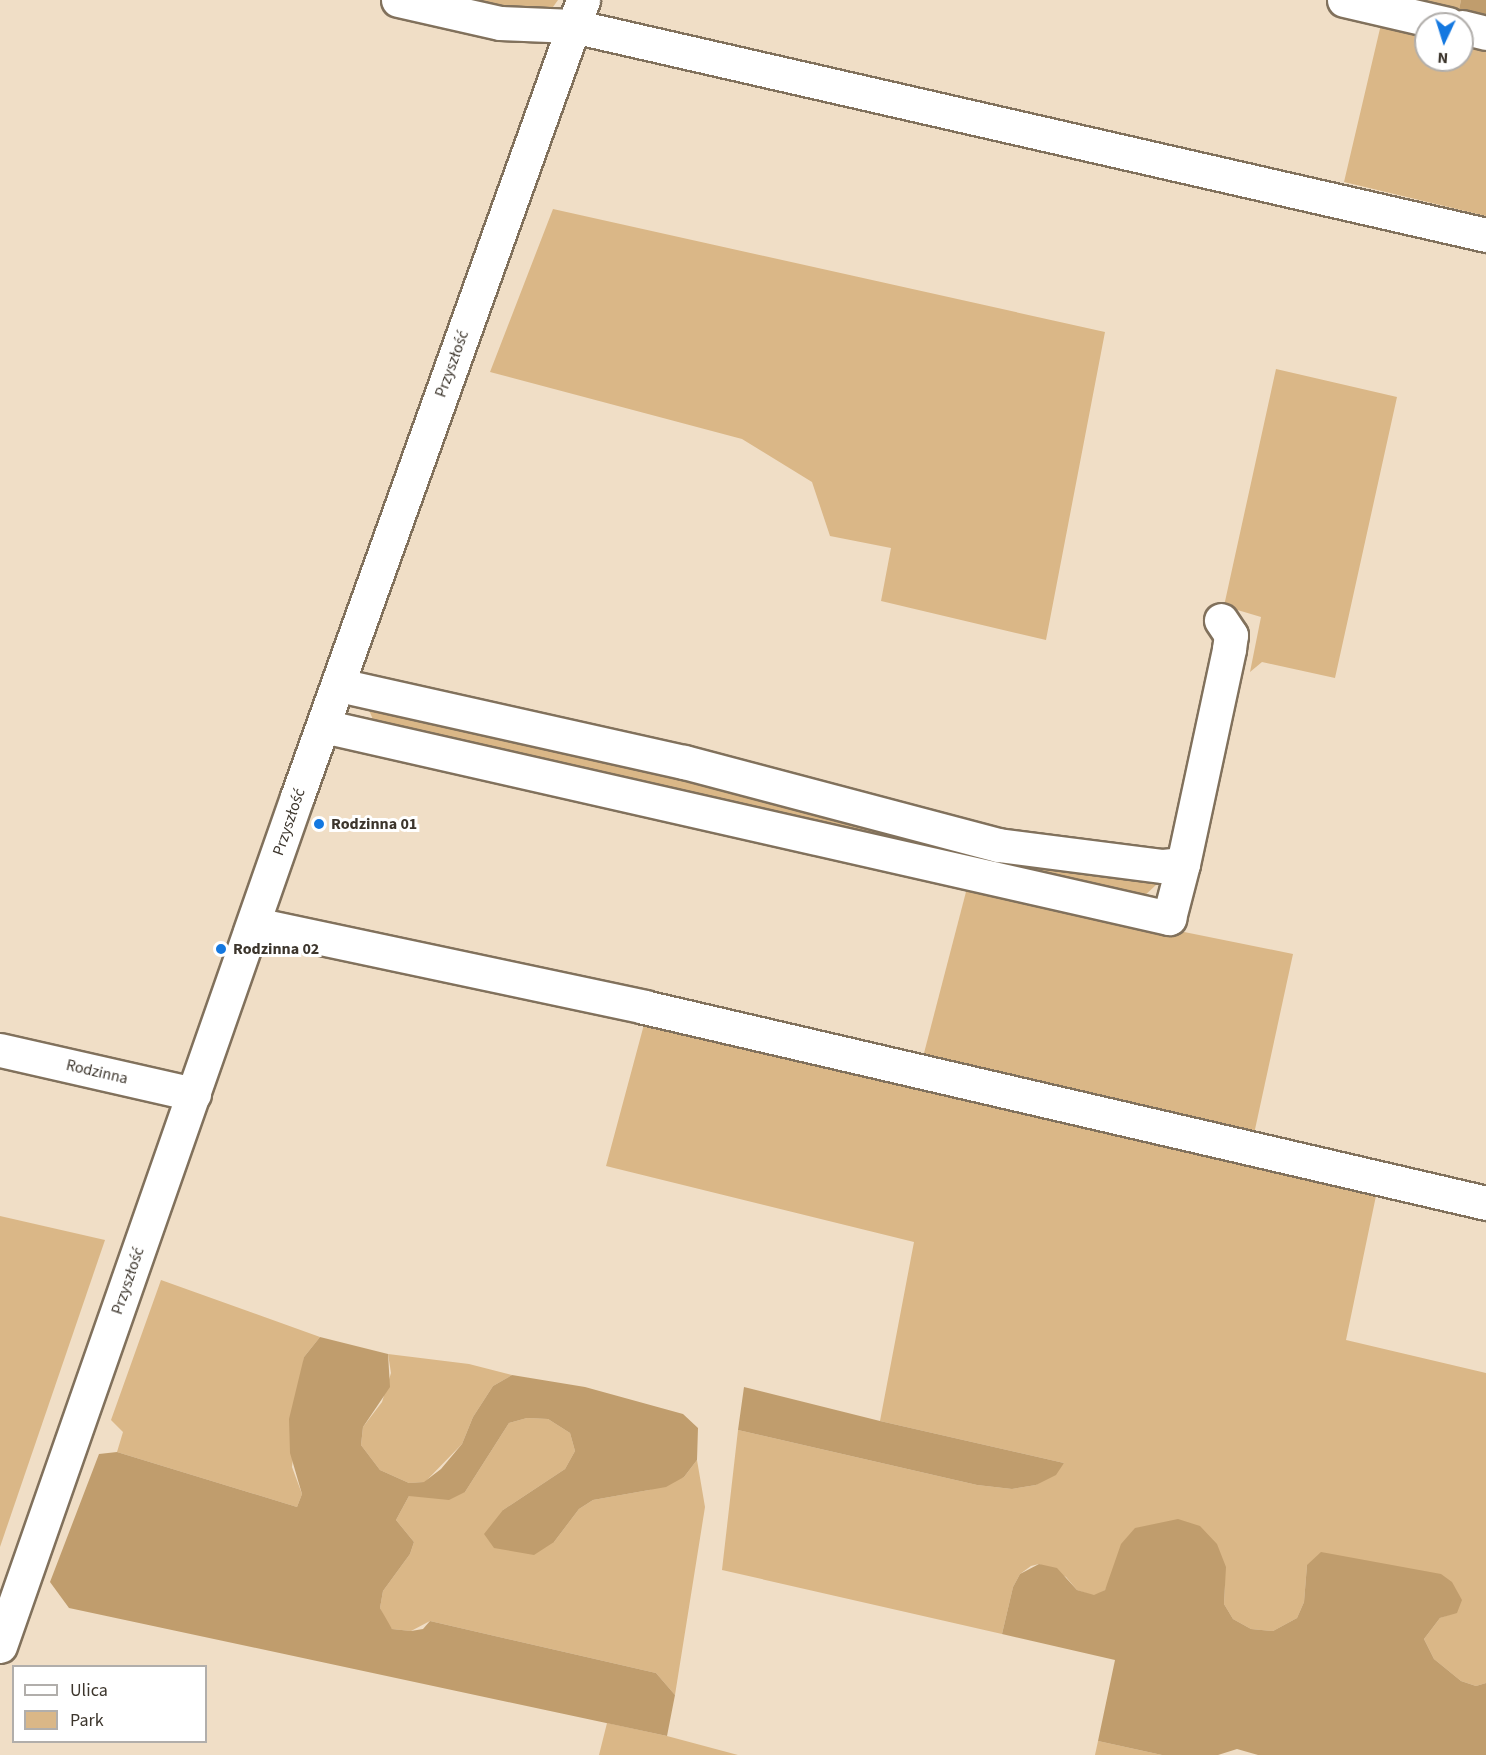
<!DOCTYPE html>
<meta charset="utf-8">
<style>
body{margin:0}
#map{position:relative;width:1486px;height:1755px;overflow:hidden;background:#f0dec6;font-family:"Source Sans 3",sans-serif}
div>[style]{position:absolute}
.green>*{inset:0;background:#dab787}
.forest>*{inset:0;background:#c09d6d}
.roads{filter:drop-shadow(2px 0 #81715c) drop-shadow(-2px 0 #81715c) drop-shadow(0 2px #81715c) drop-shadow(0 -2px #81715c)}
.minor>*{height:33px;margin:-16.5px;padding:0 16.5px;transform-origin:16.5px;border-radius:16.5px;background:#fff}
.dots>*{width:16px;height:16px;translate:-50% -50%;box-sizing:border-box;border:3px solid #fff;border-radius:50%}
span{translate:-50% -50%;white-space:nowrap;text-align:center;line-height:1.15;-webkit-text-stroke:6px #fff;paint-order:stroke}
.street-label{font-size:16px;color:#3c352c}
.poi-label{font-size:16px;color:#3c352c;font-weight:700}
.left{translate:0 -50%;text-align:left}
.legend{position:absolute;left:12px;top:1665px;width:195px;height:78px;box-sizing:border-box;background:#fff;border:2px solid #b1aeab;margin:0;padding:8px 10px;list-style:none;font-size:18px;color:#3c352c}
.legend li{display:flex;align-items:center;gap:12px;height:30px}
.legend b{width:30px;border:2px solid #b1aeab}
.north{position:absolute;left:1414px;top:12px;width:60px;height:60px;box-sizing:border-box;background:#fff;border:2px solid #b1aeab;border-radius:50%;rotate:184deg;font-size:16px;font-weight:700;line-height:24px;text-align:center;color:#3c352c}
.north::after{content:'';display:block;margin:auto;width:21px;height:27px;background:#1478e0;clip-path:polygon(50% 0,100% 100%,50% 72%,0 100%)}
</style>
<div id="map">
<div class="green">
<div style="clip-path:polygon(467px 0,558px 0,548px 14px,529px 15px)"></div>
<div style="clip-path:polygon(1391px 0,1461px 0,1458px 15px)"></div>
<div style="clip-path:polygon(1382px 20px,1426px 30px,1426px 60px,1462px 60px,1462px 38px,1486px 44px,1486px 216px,1344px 182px)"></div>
<div style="clip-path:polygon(553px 209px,1105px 332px,1046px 640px,881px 601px,891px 548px,830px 536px,812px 482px,742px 439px,490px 372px)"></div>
<div style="clip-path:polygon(1276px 369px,1397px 397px,1335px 678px,1262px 662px,1250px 672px,1261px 617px,1224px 606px)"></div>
<div style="clip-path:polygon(371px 701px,1155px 879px,1157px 884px,1141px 899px,374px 722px,369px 710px)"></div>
<div style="clip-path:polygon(967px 888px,1293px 954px,1254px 1134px,923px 1057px)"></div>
<div style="clip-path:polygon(646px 1017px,1377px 1191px,1346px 1340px,1486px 1373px,1486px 1683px,1476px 1686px,1461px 1681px,1434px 1659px,1424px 1639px,1440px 1618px,1457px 1612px,1307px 1565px,1304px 1602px,1297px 1618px,1273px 1631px,1251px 1629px,1233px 1619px,1224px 1604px,1225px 1586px,1111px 1578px,1105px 1590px,1094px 1596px,1077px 1590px,1066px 1577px,1039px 1564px,1031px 1566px,1020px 1574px,1013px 1587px,1002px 1634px,722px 1570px,738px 1430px,977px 1485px,1012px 1489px,1036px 1485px,1064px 1463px,880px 1421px,914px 1242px,606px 1166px)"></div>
<div style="clip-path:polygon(0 1216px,105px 1240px,0 1547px)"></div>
<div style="clip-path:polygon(161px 1280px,320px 1337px,304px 1357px,292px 1467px,302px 1494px,297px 1507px,117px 1452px,123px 1432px,111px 1420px)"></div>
<div style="clip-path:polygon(388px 1354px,469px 1364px,512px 1375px,493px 1386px,473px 1417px,462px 1444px,425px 1482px,409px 1483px,380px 1470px,361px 1445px,363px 1427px,382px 1402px,391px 1373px)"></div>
<div style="clip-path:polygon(527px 1418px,548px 1419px,570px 1433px,575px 1451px,565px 1469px,503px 1510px,554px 1542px,579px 1509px,593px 1500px,649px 1490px,684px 1477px,697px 1460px,705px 1507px,675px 1695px,656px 1673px,430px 1621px,411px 1631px,392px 1629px,387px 1623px,380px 1608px,383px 1591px,410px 1554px,414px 1542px,396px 1520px,409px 1496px,465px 1492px,509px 1423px)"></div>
<div style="clip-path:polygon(607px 1723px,667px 1736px,738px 1755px,599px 1755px)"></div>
<div style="clip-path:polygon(1098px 1741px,1162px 1755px,1095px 1755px)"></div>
</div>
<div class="forest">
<div style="clip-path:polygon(1461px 0,1486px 0,1486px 20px,1458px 15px)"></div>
<div style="clip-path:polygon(320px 1337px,388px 1354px,390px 1387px,363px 1427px,361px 1445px,380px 1470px,409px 1483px,424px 1482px,441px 1469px,462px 1444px,473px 1417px,493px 1386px,512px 1375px,585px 1387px,683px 1414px,698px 1428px,697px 1460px,684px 1477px,666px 1487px,593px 1500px,579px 1509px,554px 1542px,534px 1555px,494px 1548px,484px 1534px,503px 1510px,565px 1469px,575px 1451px,570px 1433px,548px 1419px,527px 1418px,509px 1423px,465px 1492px,449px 1500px,409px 1496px,396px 1520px,414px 1542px,410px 1554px,383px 1591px,380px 1608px,392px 1629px,411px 1631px,423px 1629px,430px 1621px,656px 1673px,675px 1695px,667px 1736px,69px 1608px,50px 1582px,99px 1454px,117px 1452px,297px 1507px,302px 1494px,290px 1453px,289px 1419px,304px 1357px)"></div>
<div style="clip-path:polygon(744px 1387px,880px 1421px,1064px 1463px,1056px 1475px,1036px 1485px,1012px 1489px,977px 1485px,738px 1430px)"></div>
<div style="clip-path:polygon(1178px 1519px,1200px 1526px,1217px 1544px,1226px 1567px,1224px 1604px,1233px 1619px,1251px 1629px,1273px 1631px,1297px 1618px,1304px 1602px,1307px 1565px,1321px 1552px,1441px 1574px,1452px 1582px,1462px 1600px,1457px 1613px,1440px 1618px,1424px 1639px,1434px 1659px,1461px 1681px,1476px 1686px,1486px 1683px,1486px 1755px,1258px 1755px,1237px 1749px,1218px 1755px,1162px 1755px,1098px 1741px,1115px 1660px,1002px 1634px,1013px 1587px,1020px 1574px,1039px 1564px,1057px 1568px,1077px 1590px,1094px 1595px,1105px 1590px,1121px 1544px,1135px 1528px)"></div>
</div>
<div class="roads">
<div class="minor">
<div style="left:398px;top:0;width:105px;rotate:12.7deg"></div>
<div style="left:500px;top:23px;width:73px;rotate:2.4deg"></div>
<div style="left:573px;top:26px;width:937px;rotate:12.89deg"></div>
<div style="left:1344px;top:0;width:107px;rotate:13deg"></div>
<div style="left:1462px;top:27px;width:25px;rotate:14deg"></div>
<div style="left:339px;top:685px;width:353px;rotate:12.6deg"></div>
<div style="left:684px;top:762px;width:325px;rotate:14.8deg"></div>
<div style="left:998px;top:845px;width:166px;rotate:7.3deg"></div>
<div style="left:1163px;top:866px;width:20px;rotate:-6deg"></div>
<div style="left:1183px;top:864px;width:220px;rotate:-77.9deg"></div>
<div style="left:1229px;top:649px;width:14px;rotate:-82deg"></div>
<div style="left:1231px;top:635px;width:18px;rotate:-124deg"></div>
<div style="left:323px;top:726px;width:868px;rotate:12.79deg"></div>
<div style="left:1169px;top:918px;width:56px;rotate:-75.5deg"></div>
<div style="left:255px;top:924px;width:398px;rotate:12deg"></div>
<div style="left:644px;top:1007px;width:865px;rotate:13.1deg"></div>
<div style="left:0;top:1050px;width:199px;rotate:12.8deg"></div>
<div style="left:0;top:1646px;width:899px;rotate:-70.72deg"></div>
<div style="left:297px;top:797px;width:847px;rotate:-70.26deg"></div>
</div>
</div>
<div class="dots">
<div style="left:319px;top:824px;background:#1478e0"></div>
<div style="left:221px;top:949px;background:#1478e0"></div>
</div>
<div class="street-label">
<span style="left:452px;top:364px;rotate:-70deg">Przyszłość</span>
<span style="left:289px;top:822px;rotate:-71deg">Przyszłość</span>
<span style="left:97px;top:1072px;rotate:13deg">Rodzinna</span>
<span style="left:128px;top:1281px;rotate:-71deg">Przyszłość</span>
</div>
<div class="poi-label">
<span class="left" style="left:331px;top:824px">Rodzinna 01</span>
<span class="left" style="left:233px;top:949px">Rodzinna 02</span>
</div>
<ul class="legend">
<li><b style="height:8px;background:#fff"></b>Ulica</li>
<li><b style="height:16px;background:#dab787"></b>Park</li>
</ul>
<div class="north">N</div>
</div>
